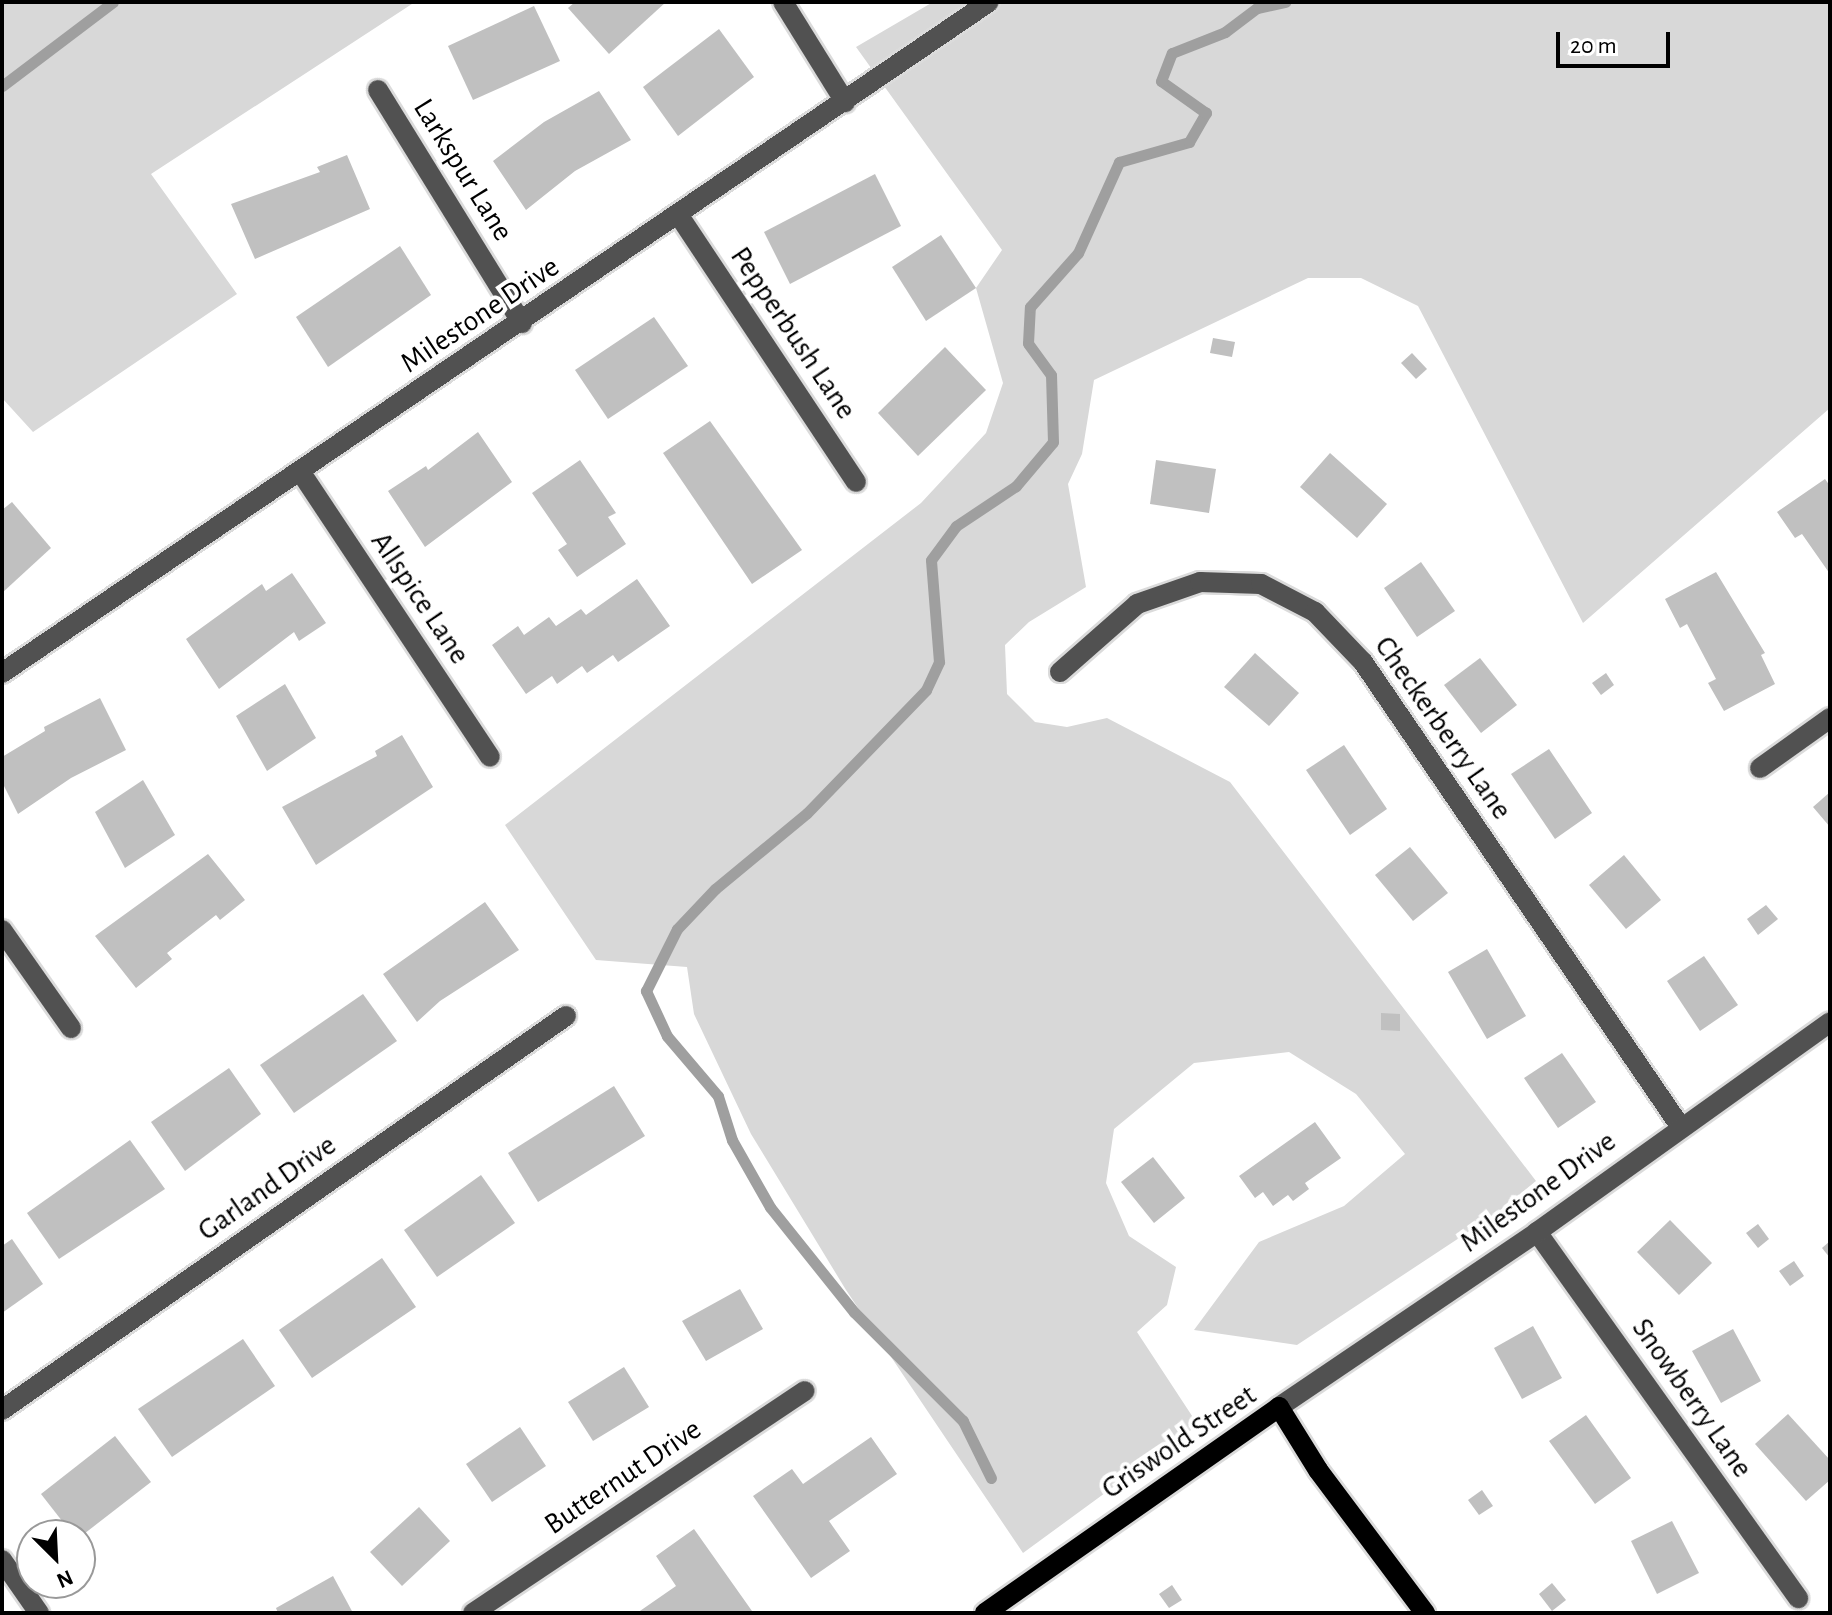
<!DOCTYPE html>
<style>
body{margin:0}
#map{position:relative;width:1832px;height:1615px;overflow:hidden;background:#fff;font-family:"Alegreya Sans",sans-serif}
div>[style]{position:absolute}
.green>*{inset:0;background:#d8d8d8}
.stream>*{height:11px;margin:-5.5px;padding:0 5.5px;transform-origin:5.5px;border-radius:5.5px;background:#9f9f9f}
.building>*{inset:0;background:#c0c0c0}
.roads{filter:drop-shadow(2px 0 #dbdbdb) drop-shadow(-2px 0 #dbdbdb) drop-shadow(0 2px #dbdbdb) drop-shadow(0 -2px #dbdbdb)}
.minor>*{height:20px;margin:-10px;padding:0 10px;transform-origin:10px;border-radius:10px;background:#515151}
.major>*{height:20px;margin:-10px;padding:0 10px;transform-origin:10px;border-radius:10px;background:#000}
span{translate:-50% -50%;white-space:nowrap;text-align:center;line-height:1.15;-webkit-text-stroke:8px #fff;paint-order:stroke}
.street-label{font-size:30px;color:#000}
.frame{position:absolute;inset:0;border:4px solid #000;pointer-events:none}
.north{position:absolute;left:16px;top:1519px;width:80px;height:80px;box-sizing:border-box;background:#fff;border:2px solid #999;border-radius:50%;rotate:156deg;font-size:22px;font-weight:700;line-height:32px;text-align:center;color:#000}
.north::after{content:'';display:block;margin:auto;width:28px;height:36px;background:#000;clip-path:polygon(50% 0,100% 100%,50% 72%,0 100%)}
.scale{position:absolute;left:1556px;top:32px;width:114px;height:36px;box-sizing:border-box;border:4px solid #000;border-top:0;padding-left:10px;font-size:24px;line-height:28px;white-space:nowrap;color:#000;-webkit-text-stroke:6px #fff;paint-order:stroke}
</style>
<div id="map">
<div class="green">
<div style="clip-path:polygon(2px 2px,415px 2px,151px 174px,237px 294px,33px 432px,2px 398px)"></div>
<div style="clip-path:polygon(933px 2px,1830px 2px,1830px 408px,1583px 623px,1418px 306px,1361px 278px,1308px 278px,1094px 380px,1082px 454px,1068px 484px,1086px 587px,1029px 622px,1005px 645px,1007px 694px,1035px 722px,1067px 727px,1107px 718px,1230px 782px,1536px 1181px,1497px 1213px,1297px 1345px,1194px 1330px,1259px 1242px,1344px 1206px,1405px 1154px,1356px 1094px,1289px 1052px,1194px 1063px,1114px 1129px,1106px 1183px,1129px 1236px,1176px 1267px,1167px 1305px,1137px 1332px,1198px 1425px,1023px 1553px,846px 1290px,751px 1134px,694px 1014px,687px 967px,596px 960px,505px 825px,921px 503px,986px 433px,1003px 383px,976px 288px,1002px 250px,856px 47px)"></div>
</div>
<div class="stream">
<div style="left:2px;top:86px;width:139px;rotate:-37.1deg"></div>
<div style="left:991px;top:1478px;width:64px;rotate:-116.2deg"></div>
<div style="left:963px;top:1421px;width:154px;rotate:-135deg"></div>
<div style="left:854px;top:1312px;width:134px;rotate:-128.7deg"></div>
<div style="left:770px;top:1207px;width:77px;rotate:-119.6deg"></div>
<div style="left:732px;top:1140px;width:46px;rotate:-107.7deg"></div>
<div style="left:718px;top:1096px;width:79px;rotate:-130.4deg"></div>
<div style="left:667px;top:1036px;width:50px;rotate:-115deg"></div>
<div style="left:646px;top:991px;width:69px;rotate:-63.4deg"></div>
<div style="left:677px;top:929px;width:55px;rotate:-46.5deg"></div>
<div style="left:715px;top:889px;width:119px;rotate:-39.6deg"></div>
<div style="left:807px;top:813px;width:171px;rotate:-45.9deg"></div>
<div style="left:926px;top:690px;width:31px;rotate:-65deg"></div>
<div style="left:939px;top:662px;width:102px;rotate:-94.5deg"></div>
<div style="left:931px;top:560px;width:42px;rotate:-53.7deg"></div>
<div style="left:956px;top:526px;width:72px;rotate:-33.7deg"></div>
<div style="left:1016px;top:486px;width:57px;rotate:-49.9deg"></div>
<div style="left:1053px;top:442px;width:67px;rotate:-91.7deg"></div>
<div style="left:1051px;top:375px;width:39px;rotate:-126deg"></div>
<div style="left:1028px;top:343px;width:36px;rotate:-87deg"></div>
<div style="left:1030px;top:307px;width:72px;rotate:-48.4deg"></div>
<div style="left:1078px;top:253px;width:100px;rotate:-65.7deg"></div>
<div style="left:1119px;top:162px;width:73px;rotate:-15.9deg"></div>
<div style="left:1189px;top:142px;width:34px;rotate:-60deg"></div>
<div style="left:1206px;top:113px;width:55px;rotate:-144.6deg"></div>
<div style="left:1161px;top:81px;width:30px;rotate:-69deg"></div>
<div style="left:1172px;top:53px;width:57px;rotate:-21.6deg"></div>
<div style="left:1225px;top:32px;width:40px;rotate:-37deg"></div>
<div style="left:1257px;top:8px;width:29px;rotate:-12deg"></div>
</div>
<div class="building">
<div style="clip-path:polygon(575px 2px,666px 2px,609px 54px,568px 8px)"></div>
<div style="clip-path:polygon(534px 6px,560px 61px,473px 100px,448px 46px)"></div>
<div style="clip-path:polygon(719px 29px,754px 77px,678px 136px,643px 87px)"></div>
<div style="clip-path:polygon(599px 91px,631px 140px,575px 171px,526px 210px,493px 161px,544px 122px)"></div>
<div style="clip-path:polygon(347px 155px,370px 209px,255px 259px,231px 204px,320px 172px,317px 167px)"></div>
<div style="clip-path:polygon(875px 174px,901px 226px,790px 284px,764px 232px)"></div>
<div style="clip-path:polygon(941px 235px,976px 288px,926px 321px,892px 267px)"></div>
<div style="clip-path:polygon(400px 246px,431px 295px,328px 367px,296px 317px)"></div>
<div style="clip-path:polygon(654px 317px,688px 366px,608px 419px,575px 370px)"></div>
<div style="clip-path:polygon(1213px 338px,1235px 342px,1232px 357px,1210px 353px)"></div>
<div style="clip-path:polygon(945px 347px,986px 390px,918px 456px,878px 413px)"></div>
<div style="clip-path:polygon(1412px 353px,1427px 369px,1416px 379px,1401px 363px)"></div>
<div style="clip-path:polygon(710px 421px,802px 550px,752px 584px,663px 453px)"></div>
<div style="clip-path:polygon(478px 432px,512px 482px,425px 547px,388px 491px,426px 466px,428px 470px)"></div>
<div style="clip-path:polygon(1330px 453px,1387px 504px,1357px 538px,1300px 487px)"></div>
<div style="clip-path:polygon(580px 460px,616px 513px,608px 517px,626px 544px,577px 577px,558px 550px,567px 544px,532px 493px)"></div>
<div style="clip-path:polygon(1156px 460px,1216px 469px,1209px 513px,1150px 504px)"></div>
<div style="clip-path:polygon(1825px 479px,1830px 486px,1830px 574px,1802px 534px,1795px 538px,1777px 512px)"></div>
<div style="clip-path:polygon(12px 502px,51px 548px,2px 593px,2px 510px)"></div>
<div style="clip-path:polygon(1421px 562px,1455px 611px,1417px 637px,1384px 588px)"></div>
<div style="clip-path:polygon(1716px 572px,1765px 653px,1761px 655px,1775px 684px,1724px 711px,1708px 683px,1716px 679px,1687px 624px,1680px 628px,1665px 599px)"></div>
<div style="clip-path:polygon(292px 573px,326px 623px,299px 641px,294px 632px,219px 689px,186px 639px,262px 584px,266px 591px)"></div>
<div style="clip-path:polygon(637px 579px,670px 626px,618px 662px,613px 655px,587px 673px,582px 666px,557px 684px,552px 676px,526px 694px,492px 645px,518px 626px,524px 635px,549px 617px,556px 626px,581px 609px,586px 615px)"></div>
<div style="clip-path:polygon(1255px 653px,1299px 693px,1269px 726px,1224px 687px)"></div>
<div style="clip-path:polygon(1480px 658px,1517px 705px,1481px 733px,1444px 685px)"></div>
<div style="clip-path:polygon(1606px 673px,1614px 685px,1601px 695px,1592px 683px)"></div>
<div style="clip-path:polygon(285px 684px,316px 738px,267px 771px,236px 716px)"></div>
<div style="clip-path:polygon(100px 698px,126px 750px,71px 778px,18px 814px,2px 782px,2px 757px,45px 731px,44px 727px)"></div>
<div style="clip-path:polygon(402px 735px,433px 787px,316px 865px,282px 807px,377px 756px,375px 751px)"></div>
<div style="clip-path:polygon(1344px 745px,1387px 809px,1350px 835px,1306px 770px)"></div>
<div style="clip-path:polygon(1549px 749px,1592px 813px,1555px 839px,1511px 774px)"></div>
<div style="clip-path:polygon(143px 780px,175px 835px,125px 868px,95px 812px)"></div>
<div style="clip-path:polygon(1830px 792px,1830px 827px,1813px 807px)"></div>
<div style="clip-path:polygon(1410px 847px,1448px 893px,1413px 921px,1375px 875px)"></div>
<div style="clip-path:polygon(208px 854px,245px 900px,220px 920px,216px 915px,167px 953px,172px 959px,136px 988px,95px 936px)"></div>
<div style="clip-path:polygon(1624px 855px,1661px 900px,1626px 929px,1589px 885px)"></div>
<div style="clip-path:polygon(485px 902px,519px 950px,440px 1001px,417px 1022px,383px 974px)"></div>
<div style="clip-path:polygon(1766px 905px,1778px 919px,1758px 935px,1747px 919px)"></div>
<div style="clip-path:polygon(1487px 949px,1526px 1016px,1487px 1039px,1448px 972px)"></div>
<div style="clip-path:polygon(1704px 956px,1738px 1005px,1700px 1031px,1667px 981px)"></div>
<div style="clip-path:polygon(363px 994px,397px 1041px,294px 1113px,260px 1065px)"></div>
<div style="clip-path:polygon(1381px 1013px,1400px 1014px,1400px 1031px,1381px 1030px)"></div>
<div style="clip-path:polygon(1562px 1053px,1596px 1102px,1558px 1128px,1524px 1078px)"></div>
<div style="clip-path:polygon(229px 1068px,261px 1114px,185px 1171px,151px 1122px)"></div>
<div style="clip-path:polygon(614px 1086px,645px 1136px,538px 1202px,508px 1153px)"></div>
<div style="clip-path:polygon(1315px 1122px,1341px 1158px,1305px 1183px,1309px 1189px,1293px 1201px,1288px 1195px,1273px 1206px,1263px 1192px,1255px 1198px,1239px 1176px)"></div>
<div style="clip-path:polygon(130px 1140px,165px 1189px,59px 1259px,27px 1213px)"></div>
<div style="clip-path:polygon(1153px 1157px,1185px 1198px,1154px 1223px,1121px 1182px)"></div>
<div style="clip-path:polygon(481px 1175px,515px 1223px,437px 1277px,404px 1230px)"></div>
<div style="clip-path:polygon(1670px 1220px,1712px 1263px,1679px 1295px,1637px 1252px)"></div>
<div style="clip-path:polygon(1758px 1224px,1769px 1239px,1758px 1248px,1746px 1233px)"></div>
<div style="clip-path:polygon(12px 1239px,43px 1284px,2px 1313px,2px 1246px)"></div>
<div style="clip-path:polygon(1830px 1241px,1830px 1258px,1822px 1248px)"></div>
<div style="clip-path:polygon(382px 1258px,416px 1307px,312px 1378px,279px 1330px)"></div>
<div style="clip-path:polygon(1794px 1261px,1804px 1276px,1790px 1286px,1779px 1271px)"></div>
<div style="clip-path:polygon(740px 1289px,763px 1329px,706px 1361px,682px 1321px)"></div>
<div style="clip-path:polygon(1533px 1326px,1562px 1378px,1522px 1399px,1494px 1348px)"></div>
<div style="clip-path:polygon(1733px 1329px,1761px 1381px,1721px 1403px,1692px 1351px)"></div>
<div style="clip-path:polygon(243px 1339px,275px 1386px,172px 1457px,138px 1409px)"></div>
<div style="clip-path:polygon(624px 1367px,649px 1407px,593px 1441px,568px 1402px)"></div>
<div style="clip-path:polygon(1788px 1414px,1830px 1460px,1830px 1480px,1806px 1501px,1755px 1444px)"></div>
<div style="clip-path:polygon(1586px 1415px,1631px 1478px,1595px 1504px,1549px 1441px)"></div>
<div style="clip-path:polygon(520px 1427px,546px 1466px,492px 1502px,466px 1464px)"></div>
<div style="clip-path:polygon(115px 1436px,151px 1482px,80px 1537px,73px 1535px,41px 1494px)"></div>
<div style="clip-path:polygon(871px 1437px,897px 1474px,829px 1521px,850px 1551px,811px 1578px,753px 1496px,792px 1469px,803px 1484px)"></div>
<div style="clip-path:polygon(1482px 1490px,1493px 1506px,1479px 1515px,1468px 1500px)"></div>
<div style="clip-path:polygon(419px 1507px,450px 1541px,402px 1586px,370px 1552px)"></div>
<div style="clip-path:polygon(1672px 1521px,1699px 1573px,1657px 1594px,1631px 1541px)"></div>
<div style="clip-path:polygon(694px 1529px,752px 1611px,637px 1613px,676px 1586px,656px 1556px)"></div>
<div style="clip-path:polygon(333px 1576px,353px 1613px,278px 1613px,276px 1608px)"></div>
<div style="clip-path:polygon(1552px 1583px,1566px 1600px,1552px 1611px,1539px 1594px)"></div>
<div style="clip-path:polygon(1172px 1585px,1182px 1600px,1169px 1608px,1159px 1594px)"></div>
</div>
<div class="roads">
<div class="minor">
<div style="left:783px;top:2px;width:118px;rotate:58.2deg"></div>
<div style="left:378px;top:90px;width:274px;rotate:58.3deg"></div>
<div style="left:680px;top:217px;width:318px;rotate:56.4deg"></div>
<div style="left:300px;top:471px;width:343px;rotate:56.4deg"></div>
<div style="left:1060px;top:672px;width:103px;rotate:-41.4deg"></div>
<div style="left:1137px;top:604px;width:67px;rotate:-19.2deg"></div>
<div style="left:1200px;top:582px;width:61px;rotate:1.9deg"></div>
<div style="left:1261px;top:584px;width:61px;rotate:27.4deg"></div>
<div style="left:1315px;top:612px;width:69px;rotate:46.2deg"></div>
<div style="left:1363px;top:662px;width:562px;rotate:55.66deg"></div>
<div style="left:2px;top:673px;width:1193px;rotate:-34.21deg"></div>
<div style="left:1760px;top:768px;width:86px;rotate:-35.5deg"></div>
<div style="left:2px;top:930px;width:120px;rotate:54.9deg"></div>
<div style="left:1537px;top:1232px;width:450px;rotate:54.5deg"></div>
<div style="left:1279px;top:1407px;width:312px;rotate:-34.1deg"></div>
<div style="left:1537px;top:1232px;width:360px;rotate:-35.6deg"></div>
<div style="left:2px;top:1410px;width:688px;rotate:-34.94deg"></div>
<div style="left:2px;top:1560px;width:65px;rotate:55.1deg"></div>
<div style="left:473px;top:1613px;width:399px;rotate:-33.8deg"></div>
</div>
<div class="major">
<div style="left:985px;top:1613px;width:359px;rotate:-35deg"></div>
<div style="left:1279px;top:1407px;width:74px;rotate:58.2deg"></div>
<div style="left:1318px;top:1470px;width:179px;rotate:53.2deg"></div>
</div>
</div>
<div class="street-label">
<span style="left:463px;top:170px;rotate:58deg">Larkspur Lane</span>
<span style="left:480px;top:315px;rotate:-34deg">Milestone Drive</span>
<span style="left:793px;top:333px;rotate:56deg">Pepperbush Lane</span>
<span style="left:420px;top:598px;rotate:56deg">Allspice Lane</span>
<span style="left:1443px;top:728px;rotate:55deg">Checkerberry Lane</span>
<span style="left:267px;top:1188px;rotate:-35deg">Garland Drive</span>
<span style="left:1538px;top:1192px;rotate:-36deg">Milestone Drive</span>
<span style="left:1692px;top:1398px;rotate:55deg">Snowberry Lane</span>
<span style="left:1179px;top:1442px;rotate:-34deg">Griswold Street</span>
<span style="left:623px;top:1477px;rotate:-34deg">Butternut Drive</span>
</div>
<div class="frame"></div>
<div class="north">N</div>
<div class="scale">20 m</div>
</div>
